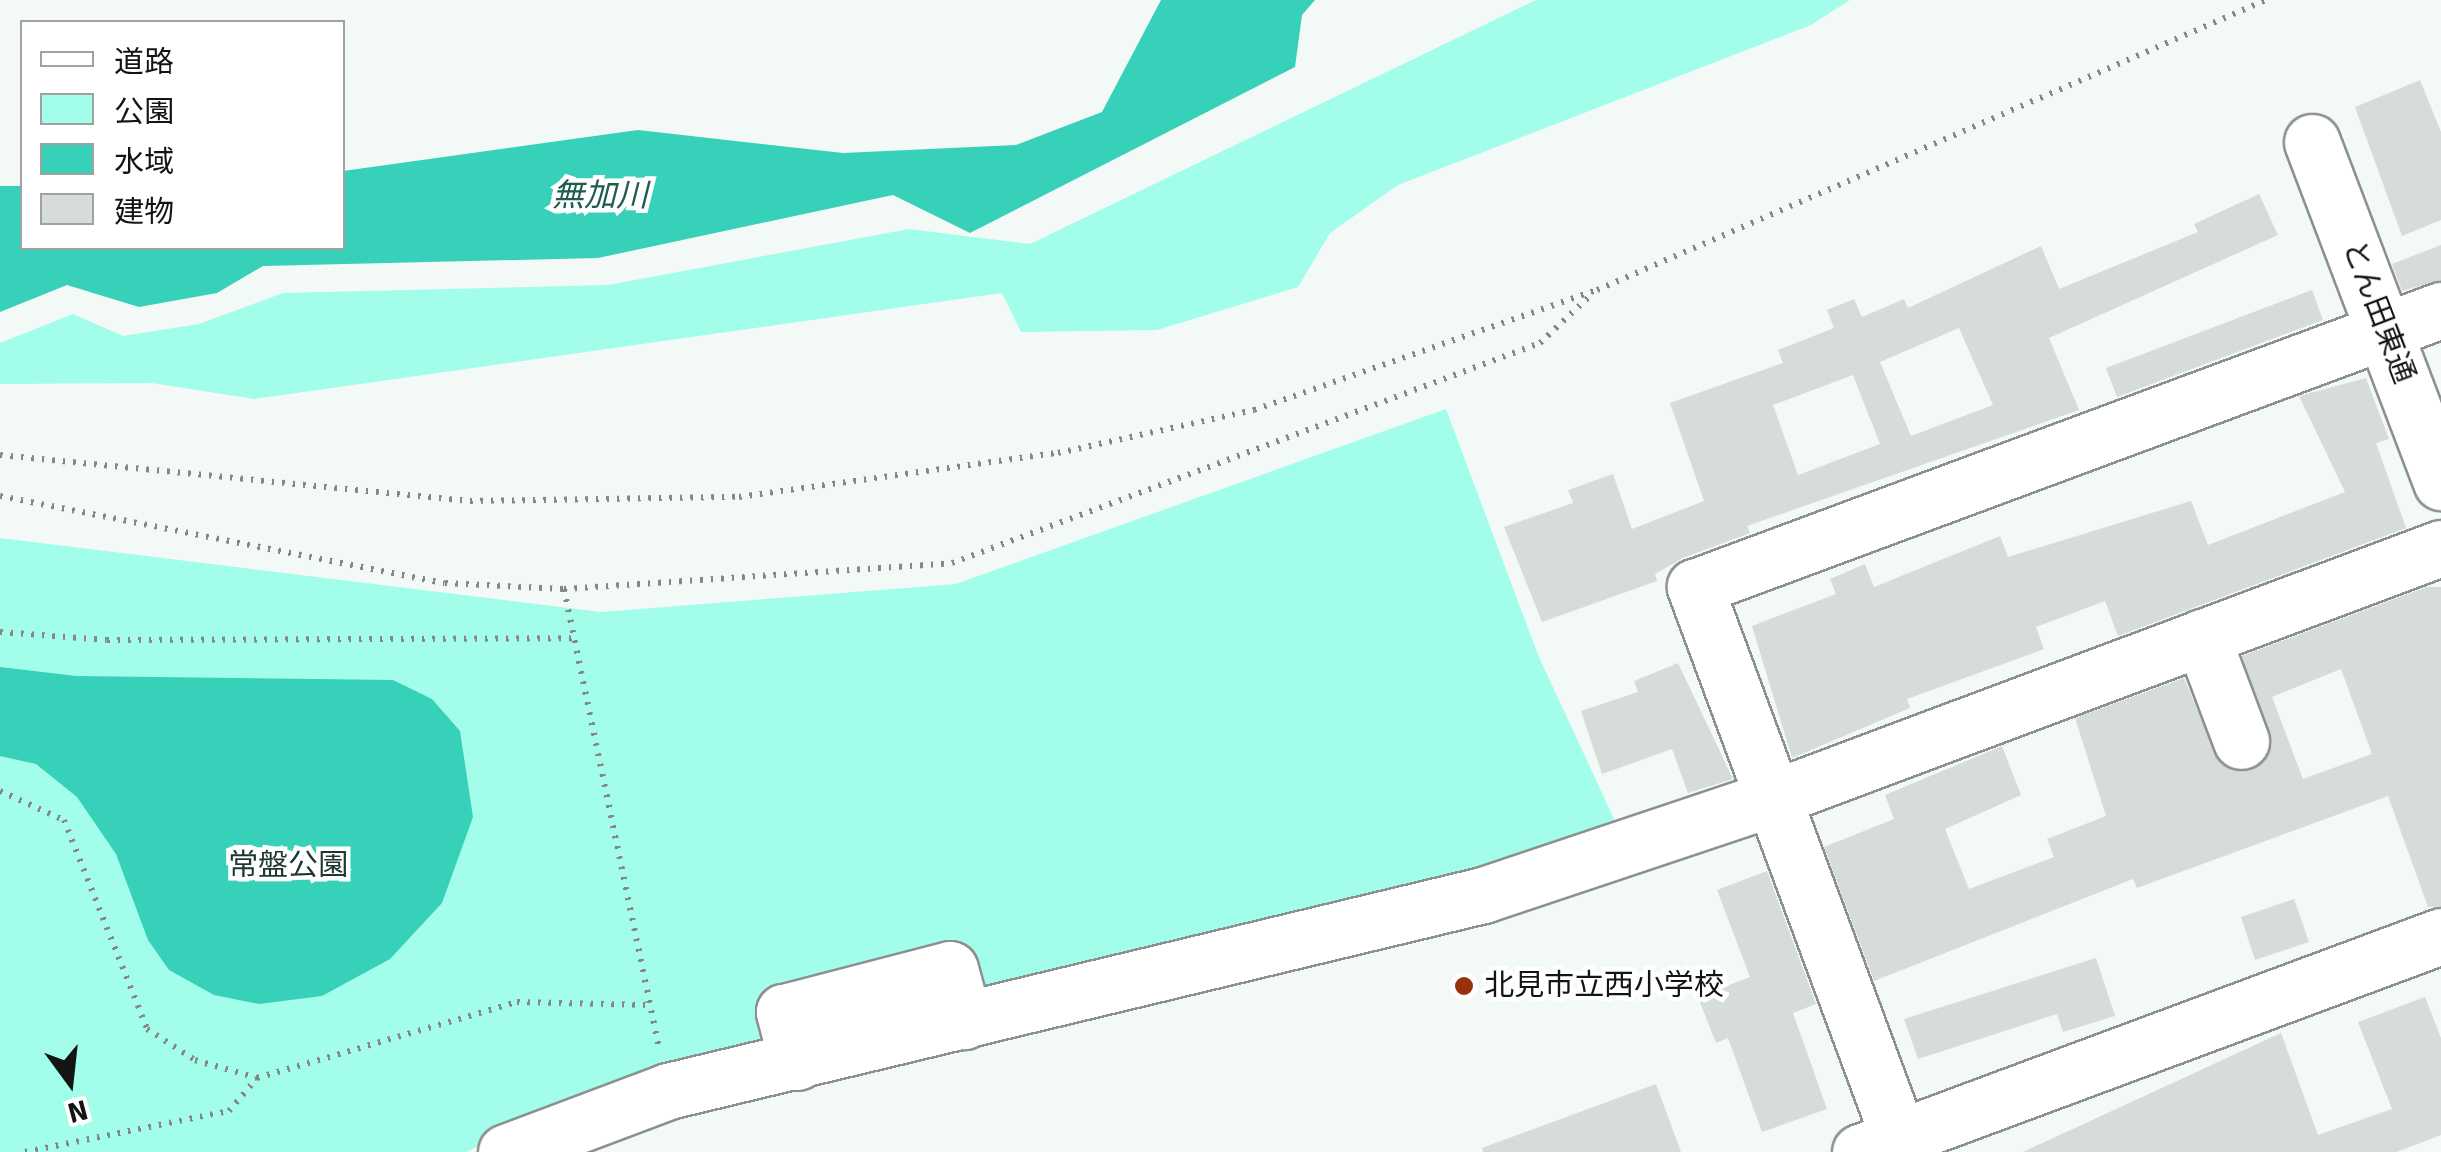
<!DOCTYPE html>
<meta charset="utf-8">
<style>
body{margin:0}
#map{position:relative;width:2441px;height:1152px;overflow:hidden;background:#f3f9f7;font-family:Signika,"Noto Sans JP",sans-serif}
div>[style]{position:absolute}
.green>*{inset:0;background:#a2fdea}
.water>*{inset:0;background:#37d0b8}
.building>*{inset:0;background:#d6dcda}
.path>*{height:6px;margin-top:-3px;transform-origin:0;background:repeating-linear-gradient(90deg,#858887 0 2.5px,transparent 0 10.5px)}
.roads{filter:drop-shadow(2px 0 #8c9190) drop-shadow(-2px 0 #8c9190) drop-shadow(0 2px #8c9190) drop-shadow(0 -2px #8c9190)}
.minor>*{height:55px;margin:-27.5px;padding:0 27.5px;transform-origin:27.5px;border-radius:27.5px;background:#fff}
.dots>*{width:28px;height:28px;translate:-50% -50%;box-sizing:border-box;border:5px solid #fff;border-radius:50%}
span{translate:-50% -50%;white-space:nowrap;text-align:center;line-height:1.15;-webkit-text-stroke:9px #fff;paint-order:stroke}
.street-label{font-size:30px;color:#131414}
.park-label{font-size:30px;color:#1e3732}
.poi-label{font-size:30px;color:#131414}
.left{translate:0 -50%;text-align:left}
.water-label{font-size:32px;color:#205c51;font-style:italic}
.legend{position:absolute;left:20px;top:20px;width:325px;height:230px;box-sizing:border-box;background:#fff;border:2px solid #a1a1a1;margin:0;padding:12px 18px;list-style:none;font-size:30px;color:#131414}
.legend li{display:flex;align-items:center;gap:20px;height:50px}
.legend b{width:50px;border:2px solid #a1a1a1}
.north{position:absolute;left:20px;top:1032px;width:100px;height:100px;-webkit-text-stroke:8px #fff;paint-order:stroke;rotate:165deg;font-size:28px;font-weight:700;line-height:40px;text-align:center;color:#131414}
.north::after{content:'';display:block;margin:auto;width:35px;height:45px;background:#131414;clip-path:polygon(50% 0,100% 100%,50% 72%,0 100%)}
</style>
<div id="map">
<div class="green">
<div style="clip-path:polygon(1536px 0,1850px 0,1811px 25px,1398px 185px,1330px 233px,1298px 287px,1157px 330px,1021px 332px,1002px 293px,254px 399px,152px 383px,0 384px,0 343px,73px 314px,123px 336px,199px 324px,283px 293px,608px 285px,909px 229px,1030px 244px)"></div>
<div style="clip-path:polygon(1446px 409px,1538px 655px,1621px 834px,694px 1067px,664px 1061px,466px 1152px,0 1152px,0 538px,601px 612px,956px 584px)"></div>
</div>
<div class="water">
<div style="clip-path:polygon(1161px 0,1315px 0,1302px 15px,1295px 67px,970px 233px,893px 195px,598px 258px,263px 266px,217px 293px,139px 307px,67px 285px,0 312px,0 186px,22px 186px,22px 248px,342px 248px,343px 171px,638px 130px,843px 153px,1016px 145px,1102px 112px)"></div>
<div style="clip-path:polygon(0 667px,76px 676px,393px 680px,432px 699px,460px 731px,473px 817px,442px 903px,390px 959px,322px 996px,259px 1004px,214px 995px,169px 970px,148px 940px,116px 854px,77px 797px,36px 764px,0 756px)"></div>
</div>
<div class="building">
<div style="clip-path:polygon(2420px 80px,2441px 132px,2441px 220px,2402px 236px,2355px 107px)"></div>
<div style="clip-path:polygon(evenodd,2259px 194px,2278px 235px,2049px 338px,2079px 410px,1747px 526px,1750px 533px,1683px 558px,1655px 574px,1657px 581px,1542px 622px,1504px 527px,1573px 503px,1568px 490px,1613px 474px,1632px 529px,1704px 501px,1670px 403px,1783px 363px,1778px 350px,1834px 328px,1827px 310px,1854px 299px,1862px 317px,1904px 299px,1908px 308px,2041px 246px,2059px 289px,2198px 232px,2194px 224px,2259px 194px,1959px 328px,1993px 405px,1911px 436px,1880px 362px,1959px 328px,2259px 194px,1853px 375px,1880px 444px,1798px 475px,1773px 405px,1853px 375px)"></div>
<div style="clip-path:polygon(2441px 245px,2441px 280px,2402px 291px,2392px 264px)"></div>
<div style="clip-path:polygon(2312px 290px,2323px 320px,2117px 397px,2106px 368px)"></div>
<div style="clip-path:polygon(2366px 378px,2389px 439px,2376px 443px,2406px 528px,2118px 636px,2105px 601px,2036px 627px,2044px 649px,1907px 699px,1910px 708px,1792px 758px,1752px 626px,1836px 594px,1830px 579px,1865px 564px,1874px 587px,2000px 536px,2008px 557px,2191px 501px,2208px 545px,2345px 492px,2299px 396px)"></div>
<div style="clip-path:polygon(evenodd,2427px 587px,2441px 587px,2441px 906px,2428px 907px,2388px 796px,2137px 888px,2133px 879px,1874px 981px,1824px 847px,1894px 819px,1885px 795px,2002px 746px,2021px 795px,1945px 829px,1969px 889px,2054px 857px,2047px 839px,2106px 816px,2075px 718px,2184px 678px,2220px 764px,2251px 770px,2272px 745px,2242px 656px,2427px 587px,2341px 669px,2372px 754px,2303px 779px,2272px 697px,2341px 669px)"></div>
<div style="clip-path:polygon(1678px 663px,1733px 779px,1688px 793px,1672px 749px,1602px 774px,1581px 711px,1638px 692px,1634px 681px)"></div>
<div style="clip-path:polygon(1767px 871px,1816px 1004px,1793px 1013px,1827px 1109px,1762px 1132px,1728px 1038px,1716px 1043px,1698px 997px,1750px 977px,1717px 890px)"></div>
<div style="clip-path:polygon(2294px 899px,2309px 942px,2255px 960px,2241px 917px)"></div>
<div style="clip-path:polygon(2096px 958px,2115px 1016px,2063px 1032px,2057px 1014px,1918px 1059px,1904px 1019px)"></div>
<div style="clip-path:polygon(2425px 997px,2441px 1038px,2441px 1135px,2397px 1152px,2023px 1152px,2281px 1033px,2318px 1135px,2392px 1109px,2358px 1022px)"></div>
<div style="clip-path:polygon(1656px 1084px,1681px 1152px,1483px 1152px,1482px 1148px)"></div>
</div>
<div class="path">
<div style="left:0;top:455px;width:472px;rotate:5.6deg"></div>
<div style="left:470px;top:501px;width:269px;rotate:-0.9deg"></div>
<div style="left:739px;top:497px;width:322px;rotate:-7.9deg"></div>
<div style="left:1058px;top:453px;width:201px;rotate:-12.4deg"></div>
<div style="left:1254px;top:410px;width:363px;rotate:-19.3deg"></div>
<div style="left:1597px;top:290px;width:729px;rotate:-23.44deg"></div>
<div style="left:0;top:496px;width:453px;rotate:11.1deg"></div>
<div style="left:445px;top:583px;width:119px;rotate:2.9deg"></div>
<div style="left:564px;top:589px;width:389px;rotate:-3.8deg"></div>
<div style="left:952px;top:563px;width:628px;rotate:-20.51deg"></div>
<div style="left:1540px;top:343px;width:71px;rotate:-43.3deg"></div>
<div style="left:564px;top:589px;width:467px;rotate:78.3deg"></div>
<div style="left:0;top:632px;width:107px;rotate:4.3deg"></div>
<div style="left:107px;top:640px;width:467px;rotate:-0.2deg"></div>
<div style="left:0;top:791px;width:70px;rotate:24.4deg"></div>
<div style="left:64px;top:820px;width:225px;rotate:68.3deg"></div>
<div style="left:147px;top:1029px;width:57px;rotate:32.9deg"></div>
<div style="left:195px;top:1060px;width:65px;rotate:16.2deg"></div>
<div style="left:25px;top:1152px;width:208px;rotate:-11.4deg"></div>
<div style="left:229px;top:1111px;width:43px;rotate:-49.7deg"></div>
<div style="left:257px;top:1078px;width:271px;rotate:-16.3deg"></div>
<div style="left:517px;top:1002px;width:133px;rotate:1.3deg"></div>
</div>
<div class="roads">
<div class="minor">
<div style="left:2312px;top:142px;width:364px;rotate:69.2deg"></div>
<div style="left:2202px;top:637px;width:111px;rotate:69.4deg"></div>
<div style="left:797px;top:1062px;width:52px;rotate:-104.6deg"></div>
<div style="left:784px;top:1012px;width:171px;rotate:-14.5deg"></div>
<div style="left:950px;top:969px;width:54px;rotate:74.9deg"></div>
<div style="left:1899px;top:1138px;width:588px;rotate:-110.32deg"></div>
<div style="left:1695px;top:587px;width:796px;rotate:-20.37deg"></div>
<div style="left:506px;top:1152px;width:173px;rotate:-20.6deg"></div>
<div style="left:668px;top:1091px;width:838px;rotate:-13.52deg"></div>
<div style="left:1483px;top:895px;width:306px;rotate:-18.5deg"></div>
<div style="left:1773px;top:798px;width:713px;rotate:-20.52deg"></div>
<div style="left:1860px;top:1152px;width:620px;rotate:-20.39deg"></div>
</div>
</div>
<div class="dots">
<div style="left:1464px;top:986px;background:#98310d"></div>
</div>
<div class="street-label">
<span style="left:2378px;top:312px;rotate:69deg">とん田東通</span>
</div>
<div class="park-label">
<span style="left:288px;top:866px">常盤公園</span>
</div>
<div class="poi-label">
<span class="left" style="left:1484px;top:986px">北見市立西小学校</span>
</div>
<div class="water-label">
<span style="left:600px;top:196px">無加川</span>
</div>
<ul class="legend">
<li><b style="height:12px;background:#fff"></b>道路</li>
<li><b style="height:28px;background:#a2fdea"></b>公園</li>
<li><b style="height:28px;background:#37d0b8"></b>水域</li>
<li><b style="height:28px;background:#d6dcda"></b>建物</li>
</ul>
<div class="north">N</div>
</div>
